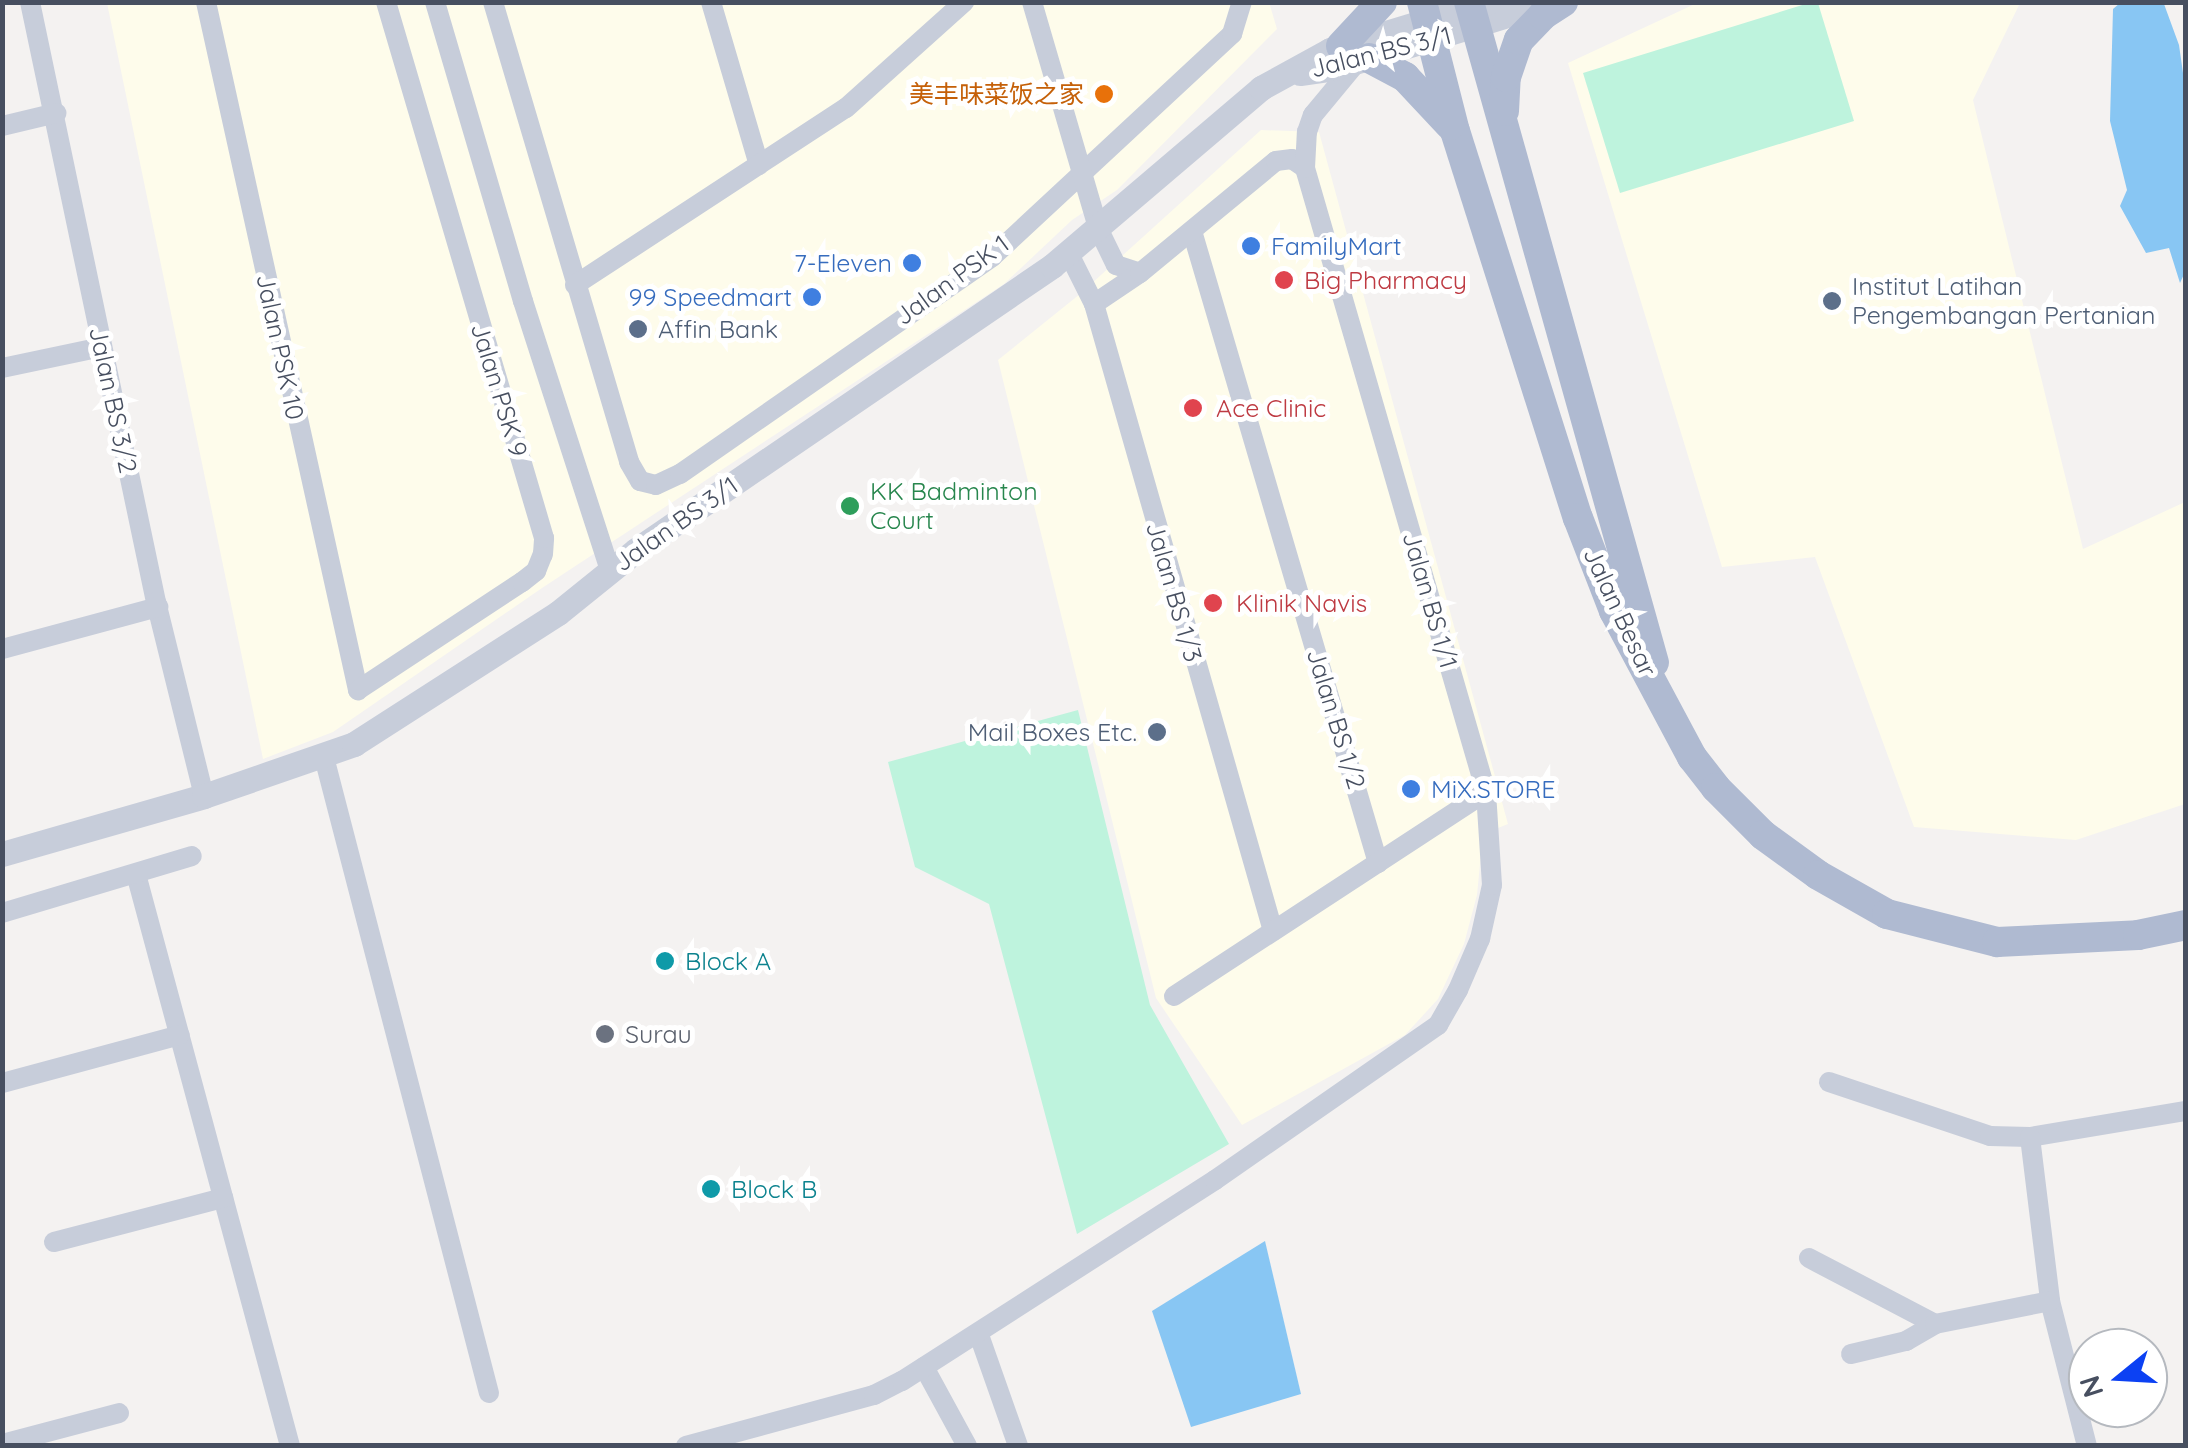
<!DOCTYPE html>
<meta charset="utf-8">
<style>
body{margin:0}
#map{position:relative;width:2188px;height:1448px;overflow:hidden;background:#f4f2f1;font-family:Quicksand,"Noto Sans SC",sans-serif}
div>[style]{position:absolute}
.commercial>*{inset:0;background:#fefceb}
.green>*{inset:0;background:#bef3dd}
.water>*{inset:0;background:#88c6f3}
.minor>*{height:20px;margin:-10px;padding:0 10px;transform-origin:10px;border-radius:10px;background:#c7cdda}
.tertiary>*{height:25px;margin:-12.5px;padding:0 12.5px;transform-origin:12.5px;border-radius:12.5px;background:#c7cdda}
.primary>*{height:30px;margin:-15px;padding:0 15px;transform-origin:15px;border-radius:15px;background:#afbad1}
.dots>*{width:28px;height:28px;translate:-50% -50%;box-sizing:border-box;border:5px solid #fff;border-radius:50%}
span{translate:-50% -50%;white-space:nowrap;text-align:center;line-height:1.15;-webkit-text-stroke:10px #fff;paint-order:stroke}
.street-label{font-size:25px;color:#474f60}
.food-label{font-size:25px;color:#c56008}
.right{translate:-100% -50%;text-align:right}
.shop-label{font-size:25px;color:#366cbe}
.left{translate:0 -50%;text-align:left}
.health-label{font-size:25px;color:#be3a42}
.service-label{font-size:25px;color:#4e5e75}
.leisure-label{font-size:25px;color:#27864d}
.culture-label{font-size:25px;color:#0d838f}
.worship-label{font-size:25px;color:#5b616d}
.frame{position:absolute;inset:0;border:5px solid #474f60;pointer-events:none}
.north{position:absolute;left:2068px;top:1328px;width:100px;height:100px;box-sizing:border-box;background:#fff;border:2px solid #b5b9bf;border-radius:50%;rotate:252deg;font-size:28px;font-weight:700;line-height:40px;text-align:center;color:#474f60}
.north::after{content:'';display:block;margin:auto;width:35px;height:45px;background:#0c41f3;clip-path:polygon(50% 0,100% 100%,50% 72%,0 100%)}
</style>
<div id="map">
<div class="commercial">
<div style="clip-path:polygon(1269px 2px,1277px 29px,1117px 190px,1072px 220px,1004px 284px,542px 588px,333px 732px,263px 759px,107px 3px)"></div>
<div style="clip-path:polygon(1697px 3px,2020px 3px,1973px 100px,2083px 549px,2185px 502px,2185px 804px,2076px 840px,1914px 827px,1815px 557px,1722px 567px,1568px 63px)"></div>
<div style="clip-path:polygon(1261px 130px,1319px 132px,1508px 824px,1483px 834px,1477px 895px,1464px 944px,1438px 999px,1405px 1035px,1242px 1125px,1156px 998px,998px 360px,1080px 294px)"></div>
</div>
<div class="green">
<div style="clip-path:polygon(1812px 2px,1818px 3px,1854px 121px,1620px 193px,1583px 73px)"></div>
<div style="clip-path:polygon(1078px 710px,1150px 1005px,1229px 1144px,1077px 1234px,989px 904px,915px 867px,888px 762px)"></div>
</div>
<div class="water">
<div style="clip-path:polygon(2120px 3px,2164px 4px,2179px 45px,2186px 94px,2186px 270px,2180px 283px,2169px 248px,2146px 253px,2120px 206px,2127px 190px,2110px 121px,2113px 9px)"></div>
<div style="clip-path:polygon(1265px 1241px,1301px 1394px,1191px 1427px,1152px 1311px)"></div>
</div>
<div class="minor">
<div style="left:30px;top:2px;width:613px;rotate:78.14deg"></div>
<div style="left:156px;top:602px;width:200px;rotate:76.1deg"></div>
<div style="left:206px;top:2px;width:705px;rotate:77.54deg"></div>
<div style="left:358px;top:690px;width:196px;rotate:-33.4deg"></div>
<div style="left:522px;top:582px;width:18px;rotate:-38deg"></div>
<div style="left:536px;top:571px;width:18px;rotate:-68deg"></div>
<div style="left:543px;top:554px;width:16px;rotate:-86deg"></div>
<div style="left:544px;top:538px;width:559px;rotate:-106.42deg"></div>
<div style="left:435px;top:2px;width:312px;rotate:73.6deg"></div>
<div style="left:523px;top:301px;width:284px;rotate:72.1deg"></div>
<div style="left:493px;top:2px;width:480px;rotate:73.5deg"></div>
<div style="left:629px;top:462px;width:22px;rotate:60deg"></div>
<div style="left:640px;top:481px;width:16px;rotate:14deg"></div>
<div style="left:656px;top:485px;width:26px;rotate:-25deg"></div>
<div style="left:680px;top:474px;width:380px;rotate:-34.8deg"></div>
<div style="left:992px;top:257px;width:328px;rotate:-42.9deg"></div>
<div style="left:1232px;top:34px;width:34px;rotate:-73deg"></div>
<div style="left:711px;top:2px;width:170px;rotate:73.6deg"></div>
<div style="left:1032px;top:2px;width:235px;rotate:73.7deg"></div>
<div style="left:1098px;top:228px;width:41px;rotate:64.1deg"></div>
<div style="left:1116px;top:265px;width:25px;rotate:18deg"></div>
<div style="left:2px;top:126px;width:56px;rotate:-13.5deg"></div>
<div style="left:1192px;top:231px;width:659px;rotate:73.6deg"></div>
<div style="left:1068px;top:252px;width:58px;rotate:63.4deg"></div>
<div style="left:575px;top:285px;width:324px;rotate:-33.2deg"></div>
<div style="left:846px;top:108px;width:159px;rotate:-41.9deg"></div>
<div style="left:2px;top:368px;width:102px;rotate:-11.9deg"></div>
<div style="left:2px;top:649px;width:162px;rotate:-15.1deg"></div>
<div style="left:324px;top:757px;width:657px;rotate:75.46deg"></div>
<div style="left:136px;top:874px;width:592px;rotate:74.93deg"></div>
<div style="left:2px;top:913px;width:198px;rotate:-16.7deg"></div>
<div style="left:1273px;top:931px;width:652px;rotate:-105.93deg"></div>
<div style="left:1094px;top:304px;width:55px;rotate:-34deg"></div>
<div style="left:1140px;top:273px;width:176px;rotate:-39.5deg"></div>
<div style="left:1276px;top:161px;width:16px;rotate:-7deg"></div>
<div style="left:1292px;top:159px;width:16px;rotate:35deg"></div>
<div style="left:1174px;top:996px;width:373px;rotate:-33.2deg"></div>
<div style="left:1829px;top:1082px;width:170px;rotate:18.5deg"></div>
<div style="left:1990px;top:1136px;width:40px;rotate:1.4deg"></div>
<div style="left:2030px;top:1137px;width:158px;rotate:-9.5deg"></div>
<div style="left:2px;top:1083px;width:184px;rotate:-15.1deg"></div>
<div style="left:2030px;top:1137px;width:165px;rotate:83deg"></div>
<div style="left:2050px;top:1301px;width:150px;rotate:75.7deg"></div>
<div style="left:54px;top:1242px;width:175px;rotate:-14.6deg"></div>
<div style="left:1809px;top:1258px;width:142px;rotate:27.6deg"></div>
<div style="left:979px;top:1335px;width:118px;rotate:70.6deg"></div>
<div style="left:1851px;top:1354px;width:57px;rotate:-13.3deg"></div>
<div style="left:1906px;top:1341px;width:34px;rotate:-30deg"></div>
<div style="left:1935px;top:1324px;width:117px;rotate:-11.3deg"></div>
<div style="left:924px;top:1367px;width:90px;rotate:61.4deg"></div>
<div style="left:2px;top:1444px;width:121px;rotate:-14.8deg"></div>
<div style="left:686px;top:1446px;width:195px;rotate:-15.2deg"></div>
<div style="left:874px;top:1395px;width:31px;rotate:-27deg"></div>
<div style="left:902px;top:1381px;width:372px;rotate:-32.7deg"></div>
<div style="left:1215px;top:1180px;width:272px;rotate:-34.8deg"></div>
<div style="left:1438px;top:1025px;width:40px;rotate:-60.3deg"></div>
<div style="left:1458px;top:990px;width:56px;rotate:-66.7deg"></div>
<div style="left:1480px;top:939px;width:55px;rotate:-77.5deg"></div>
<div style="left:1492px;top:885px;width:93px;rotate:-93.7deg"></div>
<div style="left:1486px;top:792px;width:650px;rotate:-106.18deg"></div>
<div style="left:1305px;top:168px;width:36px;rotate:-87deg"></div>
<div style="left:1307px;top:132px;width:18px;rotate:-71deg"></div>
<div style="left:1313px;top:115px;width:69px;rotate:-50.3deg"></div>
</div>
<div class="tertiary">
<div style="left:1300px;top:73px;width:35px;rotate:-8deg"></div>
<div style="left:1335px;top:68px;width:225px;rotate:-17.1deg"></div>
<div style="left:2px;top:854px;width:210px;rotate:-16deg"></div>
<div style="left:204px;top:796px;width:159px;rotate:-19.1deg"></div>
<div style="left:354px;top:744px;width:242px;rotate:-32.7deg"></div>
<div style="left:558px;top:613px;width:100px;rotate:-38.9deg"></div>
<div style="left:636px;top:550px;width:504px;rotate:-34.32deg"></div>
<div style="left:1052px;top:266px;width:275px;rotate:-40.4deg"></div>
<div style="left:1261px;top:88px;width:79px;rotate:-28.8deg"></div>
<div style="left:1330px;top:50px;width:165px;rotate:-16.9deg"></div>
</div>
<div class="primary">
<div style="left:1422px;top:2px;width:133px;rotate:75.7deg"></div>
<div style="left:1455px;top:131px;width:406px;rotate:72.4deg"></div>
<div style="left:1578px;top:518px;width:100px;rotate:68.8deg"></div>
<div style="left:1614px;top:611px;width:166px;rotate:61.9deg"></div>
<div style="left:1692px;top:757px;width:39px;rotate:52deg"></div>
<div style="left:1716px;top:788px;width:66px;rotate:45deg"></div>
<div style="left:1763px;top:835px;width:68px;rotate:36deg"></div>
<div style="left:1818px;top:875px;width:79px;rotate:29.5deg"></div>
<div style="left:1887px;top:914px;width:114px;rotate:14.3deg"></div>
<div style="left:1997px;top:942px;width:141px;rotate:-2.8deg"></div>
<div style="left:2138px;top:935px;width:49px;rotate:-11.8deg"></div>
<div style="left:1469px;top:2px;width:686px;rotate:74.36deg"></div>
<div style="left:1341px;top:46px;width:60px;rotate:-47deg"></div>
<div style="left:1369px;top:58px;width:41px;rotate:27.8deg"></div>
<div style="left:1405px;top:77px;width:66px;rotate:46.8deg"></div>
<div style="left:1504px;top:111px;width:34px;rotate:-87deg"></div>
<div style="left:1506px;top:77px;width:39px;rotate:-71deg"></div>
<div style="left:1519px;top:40px;width:35px;rotate:-46deg"></div>
<div style="left:1543px;top:15px;width:24px;rotate:-33deg"></div>
</div>
<div class="dots">
<div style="left:1104px;top:94px;background:#e8710a"></div>
<div style="left:1251px;top:246px;background:#3f7fe0"></div>
<div style="left:912px;top:263px;background:#3f7fe0"></div>
<div style="left:1284px;top:280px;background:#e0444e"></div>
<div style="left:812px;top:297px;background:#3f7fe0"></div>
<div style="left:1832px;top:301px;background:#5c6f8a"></div>
<div style="left:638px;top:329px;background:#5c6f8a"></div>
<div style="left:1193px;top:408px;background:#e0444e"></div>
<div style="left:850px;top:506px;background:#2e9e5b"></div>
<div style="left:1213px;top:603px;background:#e0444e"></div>
<div style="left:1157px;top:732px;background:#5c6f8a"></div>
<div style="left:1411px;top:789px;background:#3f7fe0"></div>
<div style="left:665px;top:961px;background:#0f9aa8"></div>
<div style="left:605px;top:1034px;background:#6b7280"></div>
<div style="left:711px;top:1189px;background:#0f9aa8"></div>
</div>
<div class="street-label">
<span style="left:1381px;top:52px;rotate:-14deg">Jalan BS 3/1</span>
<span style="left:952px;top:280px;rotate:-36deg">Jalan PSK 1</span>
<span style="left:280px;top:347px;rotate:78deg">Jalan PSK 10</span>
<span style="left:499px;top:390px;rotate:73deg">Jalan PSK 9</span>
<span style="left:113px;top:400px;rotate:78deg">Jalan BS 3/2</span>
<span style="left:676px;top:524px;rotate:-35deg">Jalan BS 3/1</span>
<span style="left:1174px;top:592px;rotate:74deg">Jalan BS 1/3</span>
<span style="left:1430px;top:600px;rotate:74deg">Jalan BS 1/1</span>
<span style="left:1620px;top:612px;rotate:65deg">Jalan Besar</span>
<span style="left:1336px;top:719px;rotate:73deg">Jalan BS 1/2</span>
</div>
<div class="food-label">
<span class="right" style="left:1084px;top:94px">美丰味菜饭之家</span>
</div>
<div class="shop-label">
<span class="left" style="left:1271px;top:246px">FamilyMart</span>
<span class="right" style="left:892px;top:263px">7-Eleven</span>
<span class="right" style="left:792px;top:297px">99 Speedmart</span>
<span class="left" style="left:1431px;top:789px">MiX.STORE</span>
</div>
<div class="health-label">
<span class="left" style="left:1304px;top:280px">Big Pharmacy</span>
<span class="left" style="left:1216px;top:408px">Ace Clinic</span>
<span class="left" style="left:1236px;top:603px">Klinik Navis</span>
</div>
<div class="service-label">
<span class="left" style="left:1852px;top:301px">Institut Latihan<br>Pengembangan Pertanian</span>
<span class="left" style="left:658px;top:329px">Affin Bank</span>
<span class="right" style="left:1137px;top:732px">Mail Boxes Etc.</span>
</div>
<div class="leisure-label">
<span class="left" style="left:870px;top:506px">KK Badminton<br>Court</span>
</div>
<div class="culture-label">
<span class="left" style="left:685px;top:961px">Block A</span>
<span class="left" style="left:731px;top:1189px">Block B</span>
</div>
<div class="worship-label">
<span class="left" style="left:625px;top:1034px">Surau</span>
</div>
<div class="frame"></div>
<div class="north">N</div>
</div>
